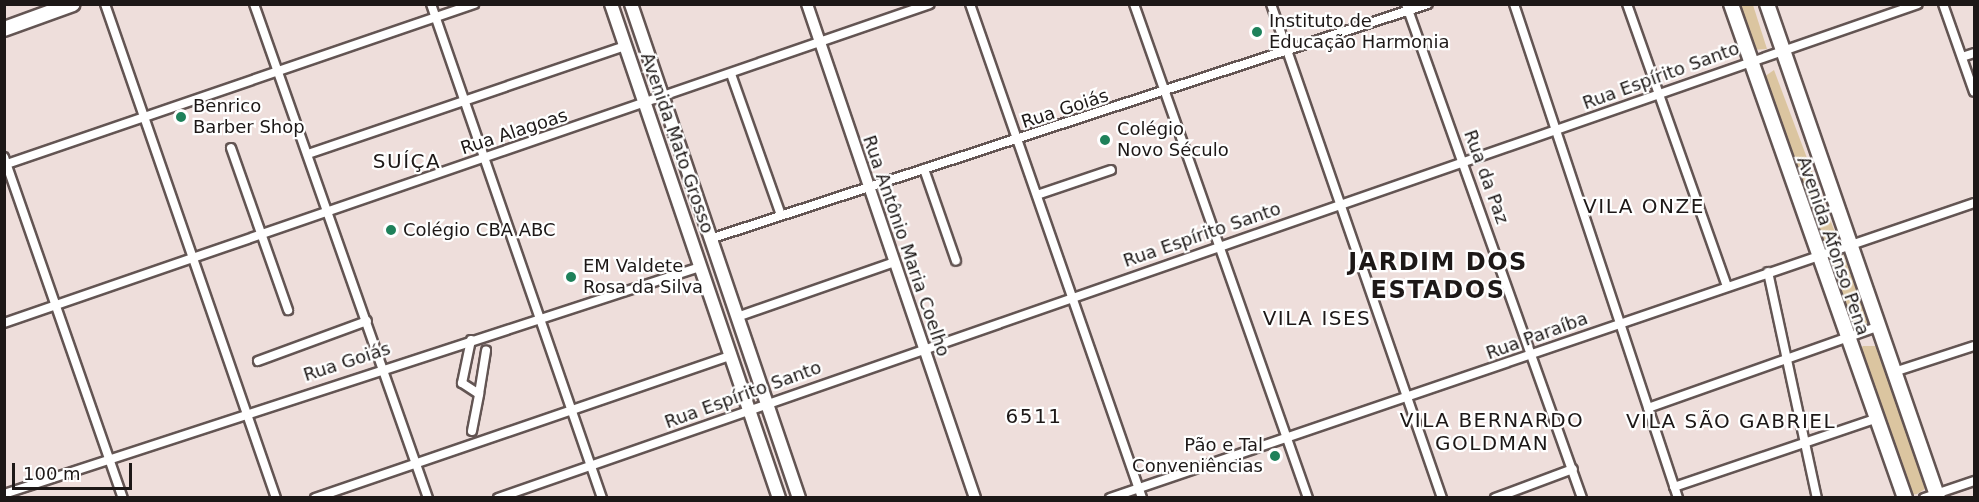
<!DOCTYPE html>
<meta charset="utf-8">
<style>
body{margin:0}
#map{position:relative;width:1979px;height:502px;overflow:hidden;background:#eededb;font-family:"DejaVu Sans",sans-serif}
div>[style]{position:absolute}
.green>*{inset:0;background:#dbc5a0}
.roads{filter:drop-shadow(2px 0 #635553) drop-shadow(-2px 0 #635553) drop-shadow(0 2px #635553) drop-shadow(0 -2px #635553)}
.minor>*{height:8px;margin:-4px;padding:0 4px;transform-origin:4px;border-radius:4px;background:#fff}
.tertiary>*{height:10px;margin:-5px;padding:0 5px;transform-origin:5px;border-radius:5px;background:#fff}
.secondary>*{height:12px;margin:-6px;padding:0 6px;transform-origin:6px;border-radius:6px;background:#fff}
.primary>*{height:14px;margin:-7px;padding:0 7px;transform-origin:7px;border-radius:7px;background:#fff}
.dots>*{width:16px;height:16px;translate:-50% -50%;box-sizing:border-box;border:3px solid #fff;border-radius:50%}
span{translate:-50% -50%;white-space:nowrap;text-align:center;line-height:1.15;-webkit-text-stroke:4.5px #fff;paint-order:stroke}
.poi-label{font-size:18px;color:#1d1817}
.left{translate:0 -50%;text-align:left}
.right{translate:-100% -50%;text-align:right}
.street-label{font-size:18px;color:#1d1817}
.neighbourhood-label{font-size:20px;color:#1d1817;letter-spacing:1.5px}
.district-label{font-size:24px;color:#1d1817;font-weight:700;letter-spacing:1.5px}
.frame{position:absolute;inset:0;border:6px solid #1d1817;pointer-events:none}
.scale{position:absolute;left:12px;top:463px;width:120px;height:27px;box-sizing:border-box;border:3px solid #1d1817;border-top:0;padding-left:8px;font-size:18px;line-height:21px;white-space:nowrap;color:#1d1817;-webkit-text-stroke:4px #fff;paint-order:stroke}
</style>
<div id="map">
<div class="green">
<div style="clip-path:polygon(1735px 5px,1753px 5px,1767px 49px,1752px 50px)"></div>
<div style="clip-path:polygon(1774px 70px,1869px 323px,1852px 330px,1761px 79px)"></div>
<div style="clip-path:polygon(1863px 346px,1878px 346px,1925px 489px,1917px 494px,1908px 495px,1857px 352px)"></div>
</div>
<div class="roads">
<div class="minor">
<div style="left:105px;top:4px;width:523px;rotate:70.91deg"></div>
<div style="left:254px;top:4px;width:524px;rotate:70.6deg"></div>
<div style="left:431px;top:4px;width:523px;rotate:70.91deg"></div>
<div style="left:970px;top:4px;width:523px;rotate:70.8deg"></div>
<div style="left:1134px;top:4px;width:524px;rotate:70.6deg"></div>
<div style="left:1271px;top:4px;width:523px;rotate:70.91deg"></div>
<div style="left:1406px;top:4px;width:524px;rotate:70.39deg"></div>
<div style="left:1514px;top:4px;width:521px;rotate:71.63deg"></div>
<div style="left:1627px;top:4px;width:299px;rotate:70.5deg"></div>
<div style="left:1943px;top:4px;width:93px;rotate:70.6deg"></div>
<div style="left:1962px;top:57px;width:13px;rotate:-18deg"></div>
<div style="left:731px;top:74px;width:150px;rotate:70.5deg"></div>
<div style="left:231px;top:148px;width:172px;rotate:70.6deg"></div>
<div style="left:308px;top:154px;width:335px;rotate:-18.8deg"></div>
<div style="left:4px;top:157px;width:361px;rotate:70.8deg"></div>
<div style="left:4px;top:165px;width:497px;rotate:-18.9deg"></div>
<div style="left:924px;top:169px;width:97px;rotate:70.8deg"></div>
<div style="left:1037px;top:195px;width:78px;rotate:-18.7deg"></div>
<div style="left:710px;top:239px;width:755px;rotate:-18.12deg"></div>
<div style="left:1768px;top:272px;width:231px;rotate:77.8deg"></div>
<div style="left:737px;top:317px;width:167px;rotate:-19.2deg"></div>
<div style="left:4px;top:323px;width:979px;rotate:-19.01deg"></div>
<div style="left:471px;top:340px;width:44px;rotate:101.8deg"></div>
<div style="left:462px;top:383px;width:20px;rotate:33deg"></div>
<div style="left:479px;top:394px;width:44px;rotate:-80.8deg"></div>
<div style="left:258px;top:361px;width:116px;rotate:-20.2deg"></div>
<div style="left:1894px;top:372px;width:84px;rotate:-18deg"></div>
<div style="left:1648px;top:408px;width:245px;rotate:-19.5deg"></div>
<div style="left:472px;top:431px;width:38px;rotate:-79deg"></div>
<div style="left:1674px;top:487px;width:212px;rotate:-18.7deg"></div>
<div style="left:4px;top:494px;width:732px;rotate:-18.06deg"></div>
<div style="left:315px;top:498px;width:439px;rotate:-18.9deg"></div>
<div style="left:498px;top:498px;width:1503px;rotate:-19.18deg"></div>
<div style="left:1110px;top:498px;width:913px;rotate:-18.85deg"></div>
<div style="left:1495px;top:498px;width:83px;rotate:-20.4deg"></div>
<div style="left:1924px;top:498px;width:53px;rotate:-18.8deg"></div>
</div>
<div class="tertiary">
<div style="left:807px;top:4px;width:522px;rotate:71.22deg"></div>
</div>
<div class="secondary">
<div style="left:611px;top:4px;width:522px;rotate:71.22deg"></div>
<div style="left:631px;top:4px;width:522px;rotate:71.22deg"></div>
</div>
<div class="primary">
<div style="left:1731px;top:4px;width:524px;rotate:70.6deg"></div>
<div style="left:1767px;top:4px;width:523px;rotate:70.91deg"></div>
<div style="left:4px;top:29px;width:73px;rotate:-19.9deg"></div>
</div>
</div>
<div class="dots">
<div style="left:1257px;top:32px;background:#1e815a"></div>
<div style="left:181px;top:117px;background:#1e815a"></div>
<div style="left:1105px;top:140px;background:#1e815a"></div>
<div style="left:391px;top:230px;background:#1e815a"></div>
<div style="left:571px;top:277px;background:#1e815a"></div>
<div style="left:1275px;top:456px;background:#1e815a"></div>
</div>
<div class="poi-label">
<span class="left" style="left:1269px;top:32px">Instituto de<br>Educação Harmonia</span>
<span class="left" style="left:193px;top:117px">Benrico<br>Barber Shop</span>
<span class="left" style="left:1117px;top:140px">Colégio<br>Novo Século</span>
<span class="left" style="left:403px;top:230px">Colégio CBA ABC</span>
<span class="left" style="left:583px;top:277px">EM Valdete<br>Rosa da Silva</span>
<span class="right" style="left:1263px;top:456px">Pão e Tal<br>Conveniências</span>
</div>
<div class="street-label">
<span style="left:1661px;top:76px;rotate:-20deg">Rua Espírito Santo</span>
<span style="left:1065px;top:109px;rotate:-18deg">Rua Goiás</span>
<span style="left:514px;top:132px;rotate:-18deg">Rua Alagoas</span>
<span style="left:677px;top:143px;rotate:71deg">Avenida Mato Grosso</span>
<span style="left:1486px;top:177px;rotate:70deg">Rua da Paz</span>
<span style="left:1202px;top:235px;rotate:-19deg">Rua Espírito Santo</span>
<span style="left:906px;top:246px;rotate:71deg">Rua Antônio Maria Coelho</span>
<span style="left:1833px;top:246px;rotate:71deg">Avenida Afonso Pena</span>
<span style="left:1537px;top:336px;rotate:-20deg">Rua Paraíba</span>
<span style="left:347px;top:362px;rotate:-18deg">Rua Goiás</span>
<span style="left:743px;top:395px;rotate:-20deg">Rua Espírito Santo</span>
</div>
<div class="neighbourhood-label">
<span style="left:407px;top:161px">SUÍÇA</span>
<span style="left:1644px;top:206px">VILA ONZE</span>
<span style="left:1317px;top:318px">VILA ISES</span>
<span style="left:1034px;top:416px">6511</span>
<span style="left:1492px;top:432px">VILA BERNARDO<br>GOLDMAN</span>
<span style="left:1731px;top:421px">VILA SÃO GABRIEL</span>
</div>
<div class="district-label">
<span style="left:1438px;top:277px">JARDIM DOS<br>ESTADOS</span>
</div>
<div class="frame"></div>
<div class="scale">100 m</div>
</div>
